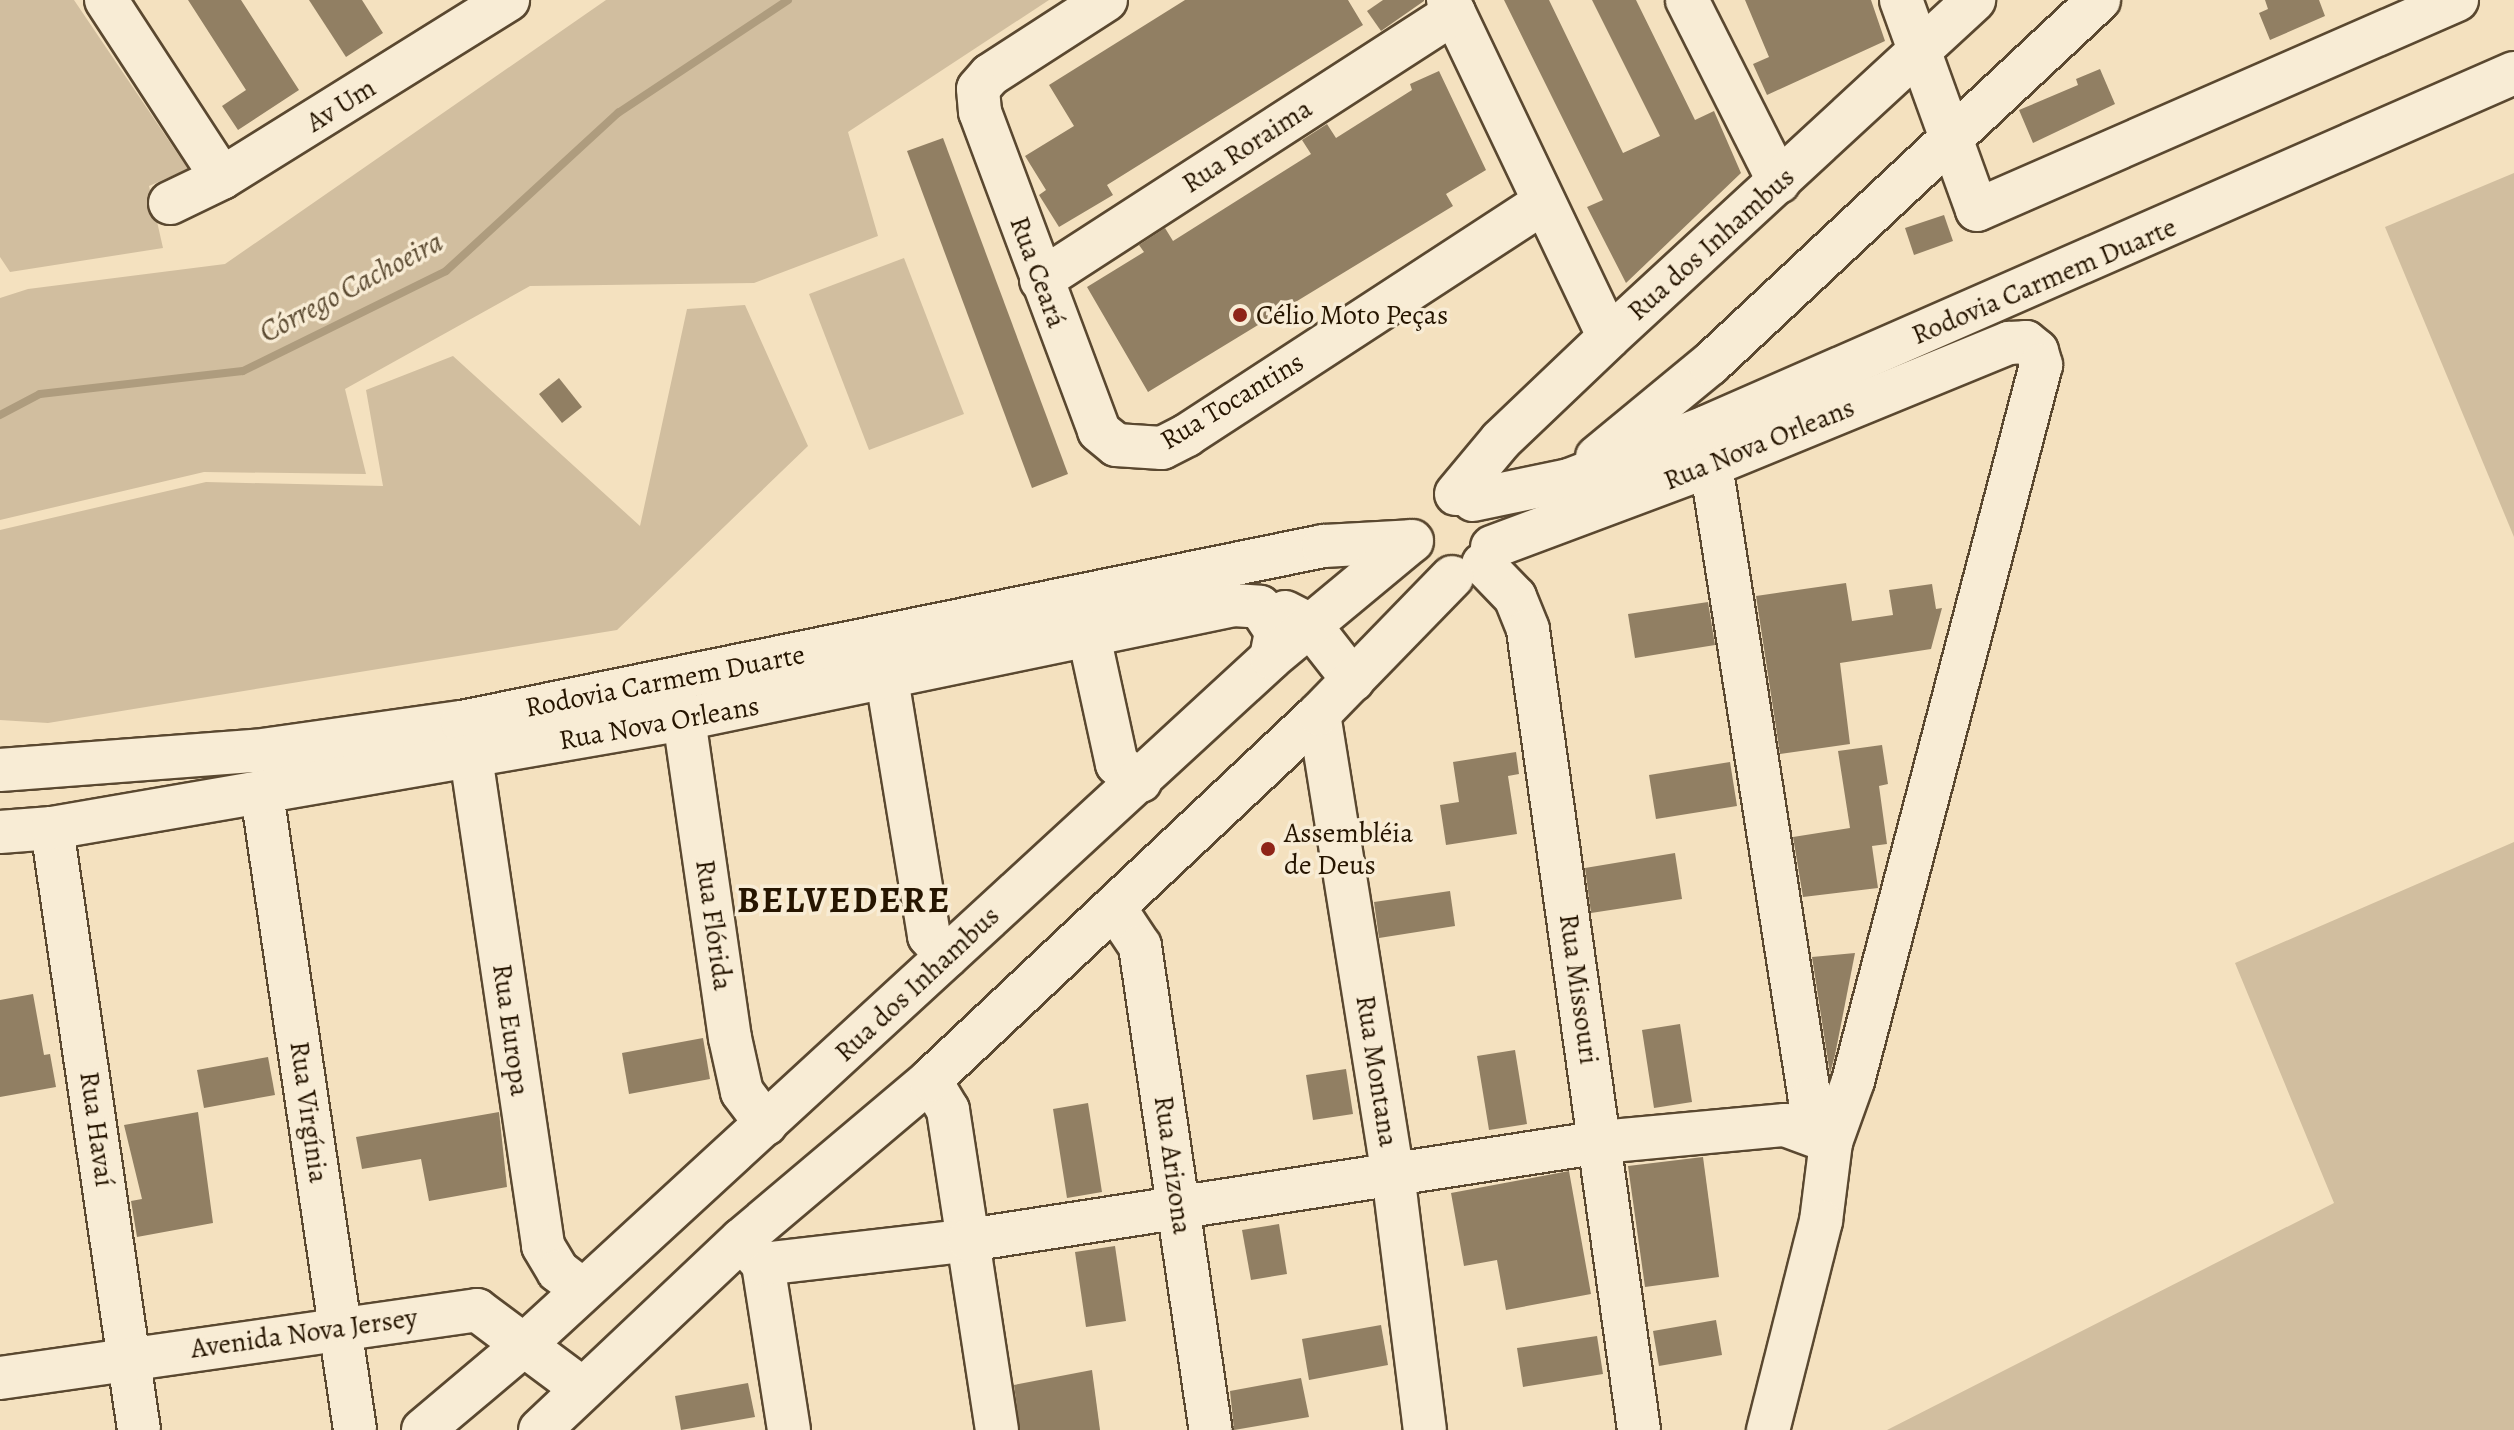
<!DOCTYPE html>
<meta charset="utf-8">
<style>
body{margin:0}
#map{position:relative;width:2514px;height:1430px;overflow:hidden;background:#f4e1bf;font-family:Alegreya,serif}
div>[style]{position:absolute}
.green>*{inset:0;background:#d1be9f}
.stream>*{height:8px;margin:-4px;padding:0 4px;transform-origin:4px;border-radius:4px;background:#ae9c7e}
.building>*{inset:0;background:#917f63}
.roads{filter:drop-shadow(2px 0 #5a4830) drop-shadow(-2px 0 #5a4830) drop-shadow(0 2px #5a4830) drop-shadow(0 -2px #5a4830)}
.minor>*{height:42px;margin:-21px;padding:0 21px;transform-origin:21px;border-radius:21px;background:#f8ecd5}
.dots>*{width:22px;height:22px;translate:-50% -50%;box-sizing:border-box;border:4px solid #f8ecd5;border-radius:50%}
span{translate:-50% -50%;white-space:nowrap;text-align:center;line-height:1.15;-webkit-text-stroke:7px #f8ecd5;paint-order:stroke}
.street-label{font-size:28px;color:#261500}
.poi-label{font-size:28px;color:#261500}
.left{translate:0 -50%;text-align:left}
.water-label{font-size:30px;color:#5c4b32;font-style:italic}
.district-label{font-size:36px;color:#261500;font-weight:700;letter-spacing:2px}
</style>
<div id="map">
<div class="green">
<div style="clip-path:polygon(0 0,74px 0,188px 169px,149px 186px,163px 248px,10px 272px,0 257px)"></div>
<div style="clip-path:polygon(606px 0,1049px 0,848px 132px,878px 236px,754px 283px,530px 286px,345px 389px,366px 474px,204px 472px,0 520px,0 298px,28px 289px,225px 264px)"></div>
<div style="clip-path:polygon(2514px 173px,2514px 537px,2385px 227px)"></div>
<div style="clip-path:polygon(904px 258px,964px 414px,869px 450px,809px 294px)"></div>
<div style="clip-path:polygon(745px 305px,808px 446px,617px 630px,48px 723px,0 720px,0 530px,206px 482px,383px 486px,366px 390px,453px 356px,640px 526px,687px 309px)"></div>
<div style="clip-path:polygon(2514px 842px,2514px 1430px,1887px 1430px,2334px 1203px,2235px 963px)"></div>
</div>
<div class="stream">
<div style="left:0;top:415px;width:45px;rotate:-27.7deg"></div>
<div style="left:40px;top:394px;width:204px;rotate:-6.5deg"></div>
<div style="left:243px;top:371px;width:226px;rotate:-26.2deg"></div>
<div style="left:446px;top:271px;width:234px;rotate:-42.6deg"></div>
<div style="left:618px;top:113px;width:204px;rotate:-33.6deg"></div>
</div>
<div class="building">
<div style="clip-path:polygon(188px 0,241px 0,299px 90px,238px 130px,222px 106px,246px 90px)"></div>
<div style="clip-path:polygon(309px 0,362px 0,383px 33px,346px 57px)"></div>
<div style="clip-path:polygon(1185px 0,1348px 0,1363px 25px,1107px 185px,1113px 195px,1059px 227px,1039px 195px,1046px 190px,1025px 156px,1074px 126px,1049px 85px)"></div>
<div style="clip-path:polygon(1383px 0,1424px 0,1424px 1px,1381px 31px,1367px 11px)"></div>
<div style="clip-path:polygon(1504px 0,1549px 0,1623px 153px,1660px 136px,1592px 0,1636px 0,1695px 120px,1714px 111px,1741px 173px,1626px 283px,1587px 207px,1603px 200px)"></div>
<div style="clip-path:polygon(1745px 0,1871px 0,1885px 41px,1767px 95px,1753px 64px,1769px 57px)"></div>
<div style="clip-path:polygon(2265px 0,2319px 0,2325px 16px,2270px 40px,2259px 13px,2268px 9px)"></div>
<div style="clip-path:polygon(2100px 69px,2115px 104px,2033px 143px,2019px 110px,2078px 85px,2076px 79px)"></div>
<div style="clip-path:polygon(1439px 71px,1486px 170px,1446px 194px,1453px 206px,1148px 392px,1087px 287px,1144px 252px,1139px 245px,1165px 228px,1173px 241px,1311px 154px,1302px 140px,1327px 124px,1336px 138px,1412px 90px,1410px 84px)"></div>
<div style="clip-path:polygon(943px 138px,1068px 474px,1032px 488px,907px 151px)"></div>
<div style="clip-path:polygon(1944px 215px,1953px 241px,1914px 255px,1905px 228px)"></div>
<div style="clip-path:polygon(559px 378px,582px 407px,562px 423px,539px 394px)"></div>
<div style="clip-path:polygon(1846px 583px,1852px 621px,1893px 615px,1889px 590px,1932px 584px,1936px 609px,1942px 608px,1931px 649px,1840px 663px,1850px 744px,1780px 754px,1756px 596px)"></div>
<div style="clip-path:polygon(1708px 602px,1715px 645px,1635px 658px,1628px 614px)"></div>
<div style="clip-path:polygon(1882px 745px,1888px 784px,1879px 786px,1887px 844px,1872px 846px,1878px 888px,1803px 897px,1793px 837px,1850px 828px,1838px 751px)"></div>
<div style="clip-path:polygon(1516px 752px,1519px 774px,1508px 776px,1517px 834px,1446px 845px,1440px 805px,1459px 802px,1453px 762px)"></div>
<div style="clip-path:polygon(1730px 762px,1737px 806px,1656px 819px,1649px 775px)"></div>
<div style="clip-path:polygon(1675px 853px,1682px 899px,1591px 913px,1585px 868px)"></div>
<div style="clip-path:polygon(1450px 891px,1455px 926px,1379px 938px,1374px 902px)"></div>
<div style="clip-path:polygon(1855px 953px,1835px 1055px,1830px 1074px,1812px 957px)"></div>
<div style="clip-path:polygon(33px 994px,44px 1055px,50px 1054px,56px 1087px,0 1097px,0 1000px)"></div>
<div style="clip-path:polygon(1680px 1024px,1692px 1102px,1654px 1108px,1642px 1030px)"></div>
<div style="clip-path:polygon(703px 1038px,710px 1079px,629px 1094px,622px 1053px)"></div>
<div style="clip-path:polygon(1515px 1050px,1527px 1124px,1489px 1130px,1477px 1056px)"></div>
<div style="clip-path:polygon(268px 1057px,275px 1095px,204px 1108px,197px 1070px)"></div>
<div style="clip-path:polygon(1346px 1069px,1353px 1114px,1313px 1120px,1306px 1075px)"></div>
<div style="clip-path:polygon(1088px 1103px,1102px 1192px,1067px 1198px,1053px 1109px)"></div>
<div style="clip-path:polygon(198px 1112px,213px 1223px,137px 1237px,131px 1201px,142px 1199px,124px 1125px)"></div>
<div style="clip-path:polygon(499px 1112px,507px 1187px,429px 1201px,421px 1159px,362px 1169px,356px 1137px)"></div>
<div style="clip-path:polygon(1703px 1157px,1719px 1277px,1645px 1287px,1628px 1166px)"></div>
<div style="clip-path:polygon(1569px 1171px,1591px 1294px,1506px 1310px,1497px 1260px,1464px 1266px,1451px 1193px)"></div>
<div style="clip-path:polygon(1279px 1224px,1287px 1274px,1251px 1280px,1242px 1230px)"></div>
<div style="clip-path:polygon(1115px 1246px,1126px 1321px,1086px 1327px,1075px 1252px)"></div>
<div style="clip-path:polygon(1716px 1320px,1722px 1355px,1659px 1366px,1653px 1331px)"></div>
<div style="clip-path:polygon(1381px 1325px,1388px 1365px,1309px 1380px,1302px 1339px)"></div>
<div style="clip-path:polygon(1597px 1336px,1603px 1374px,1523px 1387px,1517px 1348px)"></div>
<div style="clip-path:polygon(1092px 1370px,1100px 1430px,1020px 1430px,1014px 1385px)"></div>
<div style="clip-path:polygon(1301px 1378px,1309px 1417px,1234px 1430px,1230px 1391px)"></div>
<div style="clip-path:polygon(748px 1383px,755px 1417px,681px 1430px,675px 1396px)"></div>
</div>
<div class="roads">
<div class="minor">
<div style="left:106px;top:0;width:212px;rotate:56.9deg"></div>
<div style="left:1106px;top:0;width:138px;rotate:147.1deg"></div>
<div style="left:990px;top:75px;width:18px;rotate:131deg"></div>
<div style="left:978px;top:89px;width:23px;rotate:85deg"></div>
<div style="left:980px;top:112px;width:340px;rotate:69.5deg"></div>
<div style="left:1099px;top:431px;width:22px;rotate:39deg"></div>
<div style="left:1116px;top:445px;width:46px;rotate:3.7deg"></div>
<div style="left:1162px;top:448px;width:28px;rotate:-27deg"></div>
<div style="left:1187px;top:435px;width:425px;rotate:-33.1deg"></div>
<div style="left:1448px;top:0;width:373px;rotate:64.5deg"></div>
<div style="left:1687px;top:0;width:204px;rotate:63.2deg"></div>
<div style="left:1901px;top:0;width:223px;rotate:70.1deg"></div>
<div style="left:1977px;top:210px;width:524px;rotate:-23.63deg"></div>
<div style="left:170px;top:203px;width:58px;rotate:-25.7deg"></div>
<div style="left:222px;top:178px;width:337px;rotate:-31.9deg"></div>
<div style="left:1041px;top:280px;width:492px;rotate:-32.9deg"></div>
<div style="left:1597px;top:457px;width:146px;rotate:-39.5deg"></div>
<div style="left:1710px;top:364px;width:533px;rotate:-43.1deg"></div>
<div style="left:1711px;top:465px;width:643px;rotate:81.14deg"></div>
<div style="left:1810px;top:1100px;width:47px;rotate:63.4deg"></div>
<div style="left:1456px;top:494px;width:70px;rotate:-50.2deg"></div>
<div style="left:1501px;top:440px;width:149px;rotate:-43.6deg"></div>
<div style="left:1609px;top:337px;width:497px;rotate:-42.7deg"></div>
<div style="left:1473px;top:500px;width:98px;rotate:-11.8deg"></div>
<div style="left:1569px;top:480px;width:147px;rotate:-21.1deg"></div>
<div style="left:1706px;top:427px;width:882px;rotate:-23.66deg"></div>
<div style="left:1492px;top:547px;width:234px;rotate:-20.5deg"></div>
<div style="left:1711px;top:465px;width:322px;rotate:-22.3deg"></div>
<div style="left:2009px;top:343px;width:17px;rotate:-3deg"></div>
<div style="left:2026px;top:342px;width:14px;rotate:39deg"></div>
<div style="left:2037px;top:351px;width:15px;rotate:74deg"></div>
<div style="left:2041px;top:365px;width:740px;rotate:104.71deg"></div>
<div style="left:1853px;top:1081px;width:65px;rotate:109.8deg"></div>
<div style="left:1831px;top:1142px;width:80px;rotate:97.2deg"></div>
<div style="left:1821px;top:1221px;width:216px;rotate:104.2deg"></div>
<div style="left:1483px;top:564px;width:46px;rotate:45.9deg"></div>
<div style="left:1515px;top:597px;width:35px;rotate:68deg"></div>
<div style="left:1528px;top:630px;width:808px;rotate:82.1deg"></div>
<div style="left:1285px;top:612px;width:28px;rotate:27deg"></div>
<div style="left:1310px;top:625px;width:70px;rotate:52deg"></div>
<div style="left:1089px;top:636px;width:131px;rotate:77.7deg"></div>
<div style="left:1117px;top:764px;width:29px;rotate:36deg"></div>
<div style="left:887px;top:679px;width:260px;rotate:80.7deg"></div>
<div style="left:929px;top:936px;width:27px;rotate:48deg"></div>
<div style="left:1319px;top:714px;width:466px;rotate:80.9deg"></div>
<div style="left:1393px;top:1174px;width:258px;rotate:82.9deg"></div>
<div style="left:684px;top:719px;width:322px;rotate:81.8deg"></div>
<div style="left:730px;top:1038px;width:55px;rotate:77.5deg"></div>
<div style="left:742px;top:1092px;width:40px;rotate:53deg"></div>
<div style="left:471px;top:757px;width:494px;rotate:81.6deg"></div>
<div style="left:543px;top:1246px;width:29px;rotate:59deg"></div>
<div style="left:558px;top:1271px;width:30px;rotate:37deg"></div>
<div style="left:0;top:770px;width:256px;rotate:-4.3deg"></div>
<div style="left:255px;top:751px;width:209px;rotate:-8deg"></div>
<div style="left:462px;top:722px;width:879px;rotate:-11.55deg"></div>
<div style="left:1323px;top:546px;width:89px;rotate:-3.2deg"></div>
<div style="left:262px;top:794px;width:643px;rotate:81.68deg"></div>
<div style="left:52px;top:828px;width:608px;rotate:81.78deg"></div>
<div style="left:0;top:832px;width:52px;rotate:-4.4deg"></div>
<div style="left:52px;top:828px;width:641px;rotate:-9.79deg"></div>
<div style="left:684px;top:719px;width:562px;rotate:-11.71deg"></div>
<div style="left:1234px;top:605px;width:26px;rotate:4deg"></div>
<div style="left:1260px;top:607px;width:30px;rotate:57deg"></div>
<div style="left:1276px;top:632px;width:26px;rotate:101deg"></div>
<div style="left:1114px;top:907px;width:47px;rotate:56.3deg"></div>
<div style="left:1140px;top:946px;width:489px;rotate:81.7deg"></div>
<div style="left:930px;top:1080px;width:35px;rotate:59deg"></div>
<div style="left:948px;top:1110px;width:324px;rotate:81.3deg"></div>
<div style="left:744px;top:1243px;width:28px;rotate:48deg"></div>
<div style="left:763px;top:1264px;width:168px;rotate:81.1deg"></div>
<div style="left:763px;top:1264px;width:207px;rotate:-6.6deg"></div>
<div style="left:969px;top:1240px;width:640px;rotate:-8.81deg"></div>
<div style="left:1601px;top:1142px;width:185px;rotate:-5.3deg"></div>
<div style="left:1785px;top:1125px;width:49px;rotate:20.3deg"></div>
<div style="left:0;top:1378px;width:482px;rotate:-8.1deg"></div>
<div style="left:477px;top:1310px;width:132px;rotate:36.7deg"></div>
<div style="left:423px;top:1430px;width:132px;rotate:-40.1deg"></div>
<div style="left:524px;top:1345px;width:1015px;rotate:-42.6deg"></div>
<div style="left:1271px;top:658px;width:183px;rotate:-39.7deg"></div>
<div style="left:540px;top:1430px;width:277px;rotate:-43.4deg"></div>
<div style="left:741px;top:1240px;width:248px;rotate:-40.2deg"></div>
<div style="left:930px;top:1080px;width:534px;rotate:-43.26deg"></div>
<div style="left:1319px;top:714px;width:191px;rotate:-45.8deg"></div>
</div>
</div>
<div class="dots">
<div style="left:1240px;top:315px;background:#8f2418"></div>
<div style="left:1268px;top:849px;background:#8f2418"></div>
</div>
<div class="street-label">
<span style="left:341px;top:105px;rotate:-32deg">Av Um</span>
<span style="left:1247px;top:146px;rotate:-33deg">Rua Roraima</span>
<span style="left:1711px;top:244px;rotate:-42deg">Rua dos Inhambus</span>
<span style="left:1038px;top:272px;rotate:70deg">Rua Ceará</span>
<span style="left:2044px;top:281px;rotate:-23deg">Rodovia Carmem Duarte</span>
<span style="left:1232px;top:401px;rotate:-31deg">Rua Tocantins</span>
<span style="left:1759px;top:444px;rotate:-22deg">Rua Nova Orleans</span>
<span style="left:665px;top:681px;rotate:-11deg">Rodovia Carmem Duarte</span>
<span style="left:659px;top:723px;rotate:-10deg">Rua Nova Orleans</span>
<span style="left:714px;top:925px;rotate:82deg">Rua Flórida</span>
<span style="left:917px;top:984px;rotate:-43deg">Rua dos Inhambus</span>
<span style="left:1579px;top:989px;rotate:82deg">Rua Missouri</span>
<span style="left:511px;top:1030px;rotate:82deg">Rua Europa</span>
<span style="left:1377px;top:1071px;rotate:81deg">Rua Montana</span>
<span style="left:309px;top:1112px;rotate:82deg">Rua Virgínia</span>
<span style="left:97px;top:1129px;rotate:82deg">Rua Havaí</span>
<span style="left:1173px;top:1165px;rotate:82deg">Rua Arizona</span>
<span style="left:304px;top:1333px;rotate:-8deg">Avenida Nova Jersey</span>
</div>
<div class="poi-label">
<span class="left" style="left:1256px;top:315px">Célio Moto Peças</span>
<span class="left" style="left:1284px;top:849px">Assembléia<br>de Deus</span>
</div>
<div class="water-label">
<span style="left:351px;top:287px;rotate:-28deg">Córrego Cachoeira</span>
</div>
<div class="district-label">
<span style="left:844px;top:900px">BELVEDERE</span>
</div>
</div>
